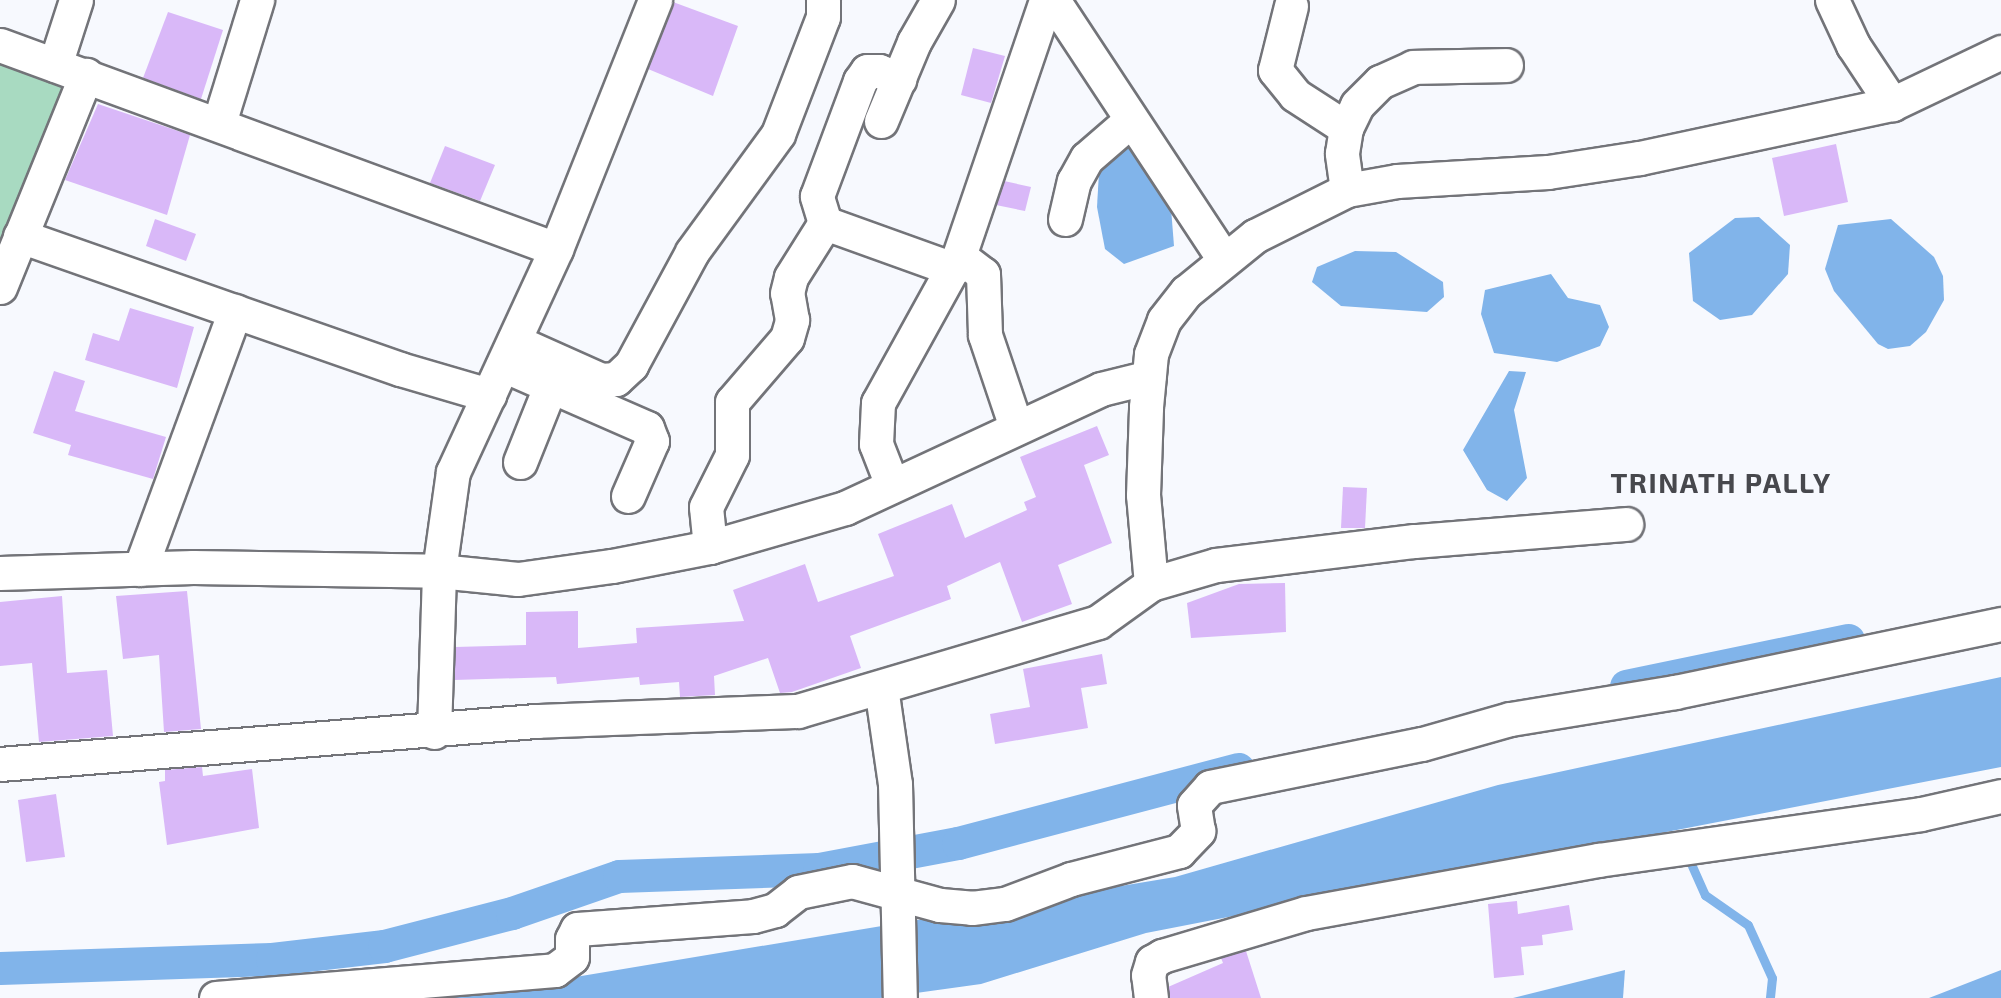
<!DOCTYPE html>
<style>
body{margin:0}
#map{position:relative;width:2001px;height:998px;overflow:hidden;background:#f7f9fe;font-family:"Exo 2",sans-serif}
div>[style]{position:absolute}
.green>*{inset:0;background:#a8dac1}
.water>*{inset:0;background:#81b4ea}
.stream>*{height:9px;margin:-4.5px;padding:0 4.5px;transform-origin:4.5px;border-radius:4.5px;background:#81b4ea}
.canal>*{height:33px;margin:-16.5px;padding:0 16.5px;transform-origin:16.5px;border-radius:16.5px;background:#81b4ea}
.building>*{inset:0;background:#d9b8f8}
.roads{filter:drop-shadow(2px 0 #737479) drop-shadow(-2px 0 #737479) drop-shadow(0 2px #737479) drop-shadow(0 -2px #737479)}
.minor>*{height:33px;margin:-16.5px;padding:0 16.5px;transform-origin:16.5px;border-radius:16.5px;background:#fff}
span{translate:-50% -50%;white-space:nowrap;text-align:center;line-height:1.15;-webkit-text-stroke:6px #f7f9fe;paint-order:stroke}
.district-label{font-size:28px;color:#47484d;font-weight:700;letter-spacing:1.5px}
</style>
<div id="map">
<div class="green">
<div style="clip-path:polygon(0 54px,71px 78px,0 250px)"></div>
</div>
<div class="water">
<div style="clip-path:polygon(1132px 146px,1171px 208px,1174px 246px,1124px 264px,1105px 249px,1097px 207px,1099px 172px,1106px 149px)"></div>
<div style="clip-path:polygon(1759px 217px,1790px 245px,1788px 274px,1752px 315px,1720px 320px,1693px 301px,1689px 253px,1735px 218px)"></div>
<div style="clip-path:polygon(1891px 219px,1934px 257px,1943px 276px,1944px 300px,1926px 332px,1910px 346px,1888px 349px,1878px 344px,1834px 291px,1825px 269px,1838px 225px)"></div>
<div style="clip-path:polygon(1355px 251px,1396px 252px,1443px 282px,1444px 297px,1427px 312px,1341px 306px,1312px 282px,1317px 267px)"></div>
<div style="clip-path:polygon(1551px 274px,1568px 298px,1600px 305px,1609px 327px,1600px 346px,1557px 362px,1494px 353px,1481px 314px,1485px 290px)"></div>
<div style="clip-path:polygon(1509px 371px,1526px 372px,1514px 410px,1527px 478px,1507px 501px,1487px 490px,1463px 450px)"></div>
<div style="clip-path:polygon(2001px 677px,2001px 767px,1146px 933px,981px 984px,880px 998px,450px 998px,1175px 877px,1498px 785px)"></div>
<div style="clip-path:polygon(1625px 970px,1623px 998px,1513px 998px)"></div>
<div style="clip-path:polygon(2001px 970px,2001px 998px,1929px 998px)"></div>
</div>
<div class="stream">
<div style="left:1692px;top:866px;width:32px;rotate:66deg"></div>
<div style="left:1705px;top:895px;width:52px;rotate:34.9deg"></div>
<div style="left:1748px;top:925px;width:58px;rotate:65.6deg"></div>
<div style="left:1772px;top:978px;width:20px;rotate:96deg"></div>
</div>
<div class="canal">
<div style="left:1626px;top:686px;width:227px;rotate:-11.7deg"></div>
<div style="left:0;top:968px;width:272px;rotate:-1.9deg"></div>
<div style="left:272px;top:959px;width:113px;rotate:-6.6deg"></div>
<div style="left:384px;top:946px;width:132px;rotate:-14.5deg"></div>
<div style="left:512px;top:913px;width:113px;rotate:-19.1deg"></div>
<div style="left:619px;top:876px;width:200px;rotate:-2deg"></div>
<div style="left:819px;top:869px;width:141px;rotate:-10.6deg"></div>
<div style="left:958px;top:843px;width:290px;rotate:-14.8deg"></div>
</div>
<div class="building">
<div style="clip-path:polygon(673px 2px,738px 26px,713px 96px,648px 69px)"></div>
<div style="clip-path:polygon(168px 12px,223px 30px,201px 99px,143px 78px)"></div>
<div style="clip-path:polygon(973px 48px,1005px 56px,991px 103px,961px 95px)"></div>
<div style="clip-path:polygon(98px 104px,190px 135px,167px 215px,65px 180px)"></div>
<div style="clip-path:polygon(1836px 144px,1848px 202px,1784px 216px,1772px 158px)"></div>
<div style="clip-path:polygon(445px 146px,495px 165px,480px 201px,430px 183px)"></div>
<div style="clip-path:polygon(1004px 181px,1031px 187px,1025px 211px,996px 205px)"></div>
<div style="clip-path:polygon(155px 219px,196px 234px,186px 261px,146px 246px)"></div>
<div style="clip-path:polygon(130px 308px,194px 327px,177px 388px,85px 360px,93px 333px,119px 341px)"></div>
<div style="clip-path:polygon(54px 371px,85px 381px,75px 411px,166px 437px,153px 479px,68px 455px,71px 445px,33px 433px)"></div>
<div style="clip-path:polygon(1097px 426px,1109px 455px,1084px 465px,1112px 543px,1058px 565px,1072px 604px,1022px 622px,1000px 562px,947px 586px,951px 599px,850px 636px,861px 668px,792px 692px,780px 693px,768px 658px,714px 676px,715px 695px,680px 697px,679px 682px,640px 685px,639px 677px,557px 684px,556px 677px,454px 680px,455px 647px,526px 645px,526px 612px,578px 611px,578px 648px,637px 643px,636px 628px,744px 621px,733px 590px,805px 564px,818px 602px,894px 576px,878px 534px,952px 504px,965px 538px,1027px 510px,1024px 502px,1036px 497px,1020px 457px)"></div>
<div style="clip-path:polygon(1343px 487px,1367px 488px,1365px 528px,1341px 528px)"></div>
<div style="clip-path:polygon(1285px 583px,1286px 632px,1191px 638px,1187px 603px,1239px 584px)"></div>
<div style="clip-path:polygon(187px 591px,201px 729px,164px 732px,159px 655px,123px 659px,116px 596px)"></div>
<div style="clip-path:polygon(62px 596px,67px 673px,107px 670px,113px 736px,39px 742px,32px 663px,0 666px,0 602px)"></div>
<div style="clip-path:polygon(1102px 654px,1107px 684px,1081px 688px,1088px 728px,995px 744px,990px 714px,1030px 707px,1023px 669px)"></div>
<div style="clip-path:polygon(202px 767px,203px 776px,252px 769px,259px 828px,167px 845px,159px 782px,165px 781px,165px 770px)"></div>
<div style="clip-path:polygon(56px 794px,65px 857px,26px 862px,18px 800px)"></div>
<div style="clip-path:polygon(1517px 901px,1518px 914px,1569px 905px,1573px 930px,1542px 935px,1543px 945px,1521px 947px,1524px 975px,1494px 978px,1488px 904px)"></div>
<div style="clip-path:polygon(1246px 951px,1261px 998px,1169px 998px,1168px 987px,1223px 963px,1221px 958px)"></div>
</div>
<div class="roads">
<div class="minor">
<div style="left:1053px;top:0;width:309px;rotate:56.6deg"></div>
<div style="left:1832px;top:0;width:50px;rotate:65deg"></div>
<div style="left:1853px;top:45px;width:71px;rotate:56.5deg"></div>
<div style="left:1291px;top:6px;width:66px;rotate:104deg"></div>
<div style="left:1275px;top:70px;width:32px;rotate:51deg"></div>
<div style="left:1295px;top:95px;width:61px;rotate:32.9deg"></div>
<div style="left:0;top:45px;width:592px;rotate:20.15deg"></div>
<div style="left:55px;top:65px;width:68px;rotate:-72.1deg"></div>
<div style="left:881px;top:121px;width:86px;rotate:-67.3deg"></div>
<div style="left:914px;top:42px;width:48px;rotate:-60.3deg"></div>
<div style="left:219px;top:123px;width:129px;rotate:-72.8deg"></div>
<div style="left:1347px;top:190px;width:37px;rotate:-98deg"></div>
<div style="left:1342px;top:153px;width:25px;rotate:-81deg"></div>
<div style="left:1346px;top:128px;width:25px;rotate:-64deg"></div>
<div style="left:1357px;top:105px;width:33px;rotate:-45deg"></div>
<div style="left:1380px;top:82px;width:36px;rotate:-24deg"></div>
<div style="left:1413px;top:67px;width:93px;rotate:-1.2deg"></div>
<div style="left:1065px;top:219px;width:39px;rotate:-77deg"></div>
<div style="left:1074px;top:181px;width:26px;rotate:-61deg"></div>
<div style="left:1087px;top:158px;width:58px;rotate:-40.8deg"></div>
<div style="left:825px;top:223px;width:136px;rotate:19.8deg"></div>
<div style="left:20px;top:236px;width:403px;rotate:19.3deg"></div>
<div style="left:400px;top:369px;width:93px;rotate:16.3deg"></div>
<div style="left:959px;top:256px;width:30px;rotate:37deg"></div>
<div style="left:983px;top:274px;width:61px;rotate:88.1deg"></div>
<div style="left:985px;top:335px;width:97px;rotate:71.4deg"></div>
<div style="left:0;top:287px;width:229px;rotate:-67.9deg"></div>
<div style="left:514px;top:341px;width:95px;rotate:24.1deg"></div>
<div style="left:601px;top:380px;width:15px;rotate:-4deg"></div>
<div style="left:616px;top:379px;width:21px;rotate:-43deg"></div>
<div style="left:631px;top:365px;width:128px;rotate:-61.6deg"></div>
<div style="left:692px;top:252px;width:146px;rotate:-53.9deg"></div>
<div style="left:778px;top:134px;width:125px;rotate:-69deg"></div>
<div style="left:823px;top:17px;width:17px;rotate:-90deg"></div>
<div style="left:503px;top:365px;width:157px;rotate:23.6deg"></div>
<div style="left:647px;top:428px;width:14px;rotate:69deg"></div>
<div style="left:652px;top:441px;width:60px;rotate:113.6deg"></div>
<div style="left:520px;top:462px;width:81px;rotate:-68.2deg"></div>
<div style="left:892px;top:485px;width:44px;rotate:-111.3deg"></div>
<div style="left:876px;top:444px;width:41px;rotate:-87.2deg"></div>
<div style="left:878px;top:403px;width:168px;rotate:-61.1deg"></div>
<div style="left:959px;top:256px;width:270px;rotate:-71.2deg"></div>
<div style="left:710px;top:547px;width:40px;rotate:-95.7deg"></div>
<div style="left:706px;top:507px;width:58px;rotate:-63.4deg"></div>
<div style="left:732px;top:455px;width:53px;rotate:-90deg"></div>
<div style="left:732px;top:402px;width:84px;rotate:-49.3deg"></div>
<div style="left:787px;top:338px;width:19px;rotate:-74deg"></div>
<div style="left:792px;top:320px;width:27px;rotate:-100deg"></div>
<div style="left:787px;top:293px;width:16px;rotate:-76deg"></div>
<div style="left:791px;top:277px;width:64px;rotate:-57.8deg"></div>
<div style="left:825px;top:223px;width:28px;rotate:-107deg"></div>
<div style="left:817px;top:196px;width:123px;rotate:-69.5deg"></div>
<div style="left:860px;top:81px;width:12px;rotate:-55deg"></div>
<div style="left:867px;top:71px;width:12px"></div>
<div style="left:879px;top:71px;width:22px;rotate:22deg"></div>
<div style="left:140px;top:569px;width:275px;rotate:-69.8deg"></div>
<div style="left:0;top:573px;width:193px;rotate:-1.8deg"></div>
<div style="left:193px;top:567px;width:246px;rotate:0.9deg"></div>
<div style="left:439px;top:571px;width:79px;rotate:5.8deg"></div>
<div style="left:518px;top:579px;width:95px;rotate:-7.9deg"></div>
<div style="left:612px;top:566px;width:100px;rotate:-11deg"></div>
<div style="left:710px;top:547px;width:141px;rotate:-16.1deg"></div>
<div style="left:845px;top:508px;width:282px;rotate:-24.9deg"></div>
<div style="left:1101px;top:389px;width:49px;rotate:-14deg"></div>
<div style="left:1151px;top:584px;width:68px;rotate:-16.3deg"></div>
<div style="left:1216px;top:565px;width:200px;rotate:-6.9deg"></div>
<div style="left:1415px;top:541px;width:212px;rotate:-4.6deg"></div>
<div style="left:881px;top:687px;width:98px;rotate:81.8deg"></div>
<div style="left:895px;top:784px;width:214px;rotate:88.7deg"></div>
<div style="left:434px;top:732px;width:161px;rotate:-88.2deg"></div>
<div style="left:439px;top:571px;width:100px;rotate:-82deg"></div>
<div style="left:453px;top:472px;width:246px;rotate:-65.2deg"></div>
<div style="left:556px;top:249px;width:268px;rotate:-68.3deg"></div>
<div style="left:0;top:764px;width:538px;rotate:-4.59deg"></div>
<div style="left:536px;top:721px;width:262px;rotate:-2.2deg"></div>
<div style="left:798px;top:711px;width:313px;rotate:-16.5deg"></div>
<div style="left:1098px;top:622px;width:65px;rotate:-35.6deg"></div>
<div style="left:1151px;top:584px;width:89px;rotate:-95.1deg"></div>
<div style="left:1143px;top:495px;width:88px;rotate:-88deg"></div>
<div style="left:1146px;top:407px;width:53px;rotate:-84.6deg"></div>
<div style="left:1151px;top:354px;width:36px;rotate:-69deg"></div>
<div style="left:1164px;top:320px;width:36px;rotate:-52deg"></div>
<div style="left:1186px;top:292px;width:89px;rotate:-39.1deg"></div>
<div style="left:1255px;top:236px;width:103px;rotate:-26.6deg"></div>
<div style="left:1347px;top:190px;width:51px;rotate:-10.2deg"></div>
<div style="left:1397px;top:181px;width:151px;rotate:-3.4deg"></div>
<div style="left:1548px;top:172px;width:93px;rotate:-8.7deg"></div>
<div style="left:1640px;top:158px;width:258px;rotate:-12.1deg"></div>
<div style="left:1892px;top:104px;width:121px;rotate:-25.5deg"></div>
<div style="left:216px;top:998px;width:340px;rotate:-4.7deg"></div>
<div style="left:555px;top:970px;width:21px;rotate:-37deg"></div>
<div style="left:572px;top:957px;width:18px;rotate:-90deg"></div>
<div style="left:572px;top:939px;width:11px;rotate:-63deg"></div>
<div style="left:577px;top:929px;width:176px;rotate:-4.2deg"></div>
<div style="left:753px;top:916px;width:23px;rotate:-15deg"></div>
<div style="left:775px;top:910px;width:29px;rotate:-38deg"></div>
<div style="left:798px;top:892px;width:55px;rotate:-11.5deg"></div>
<div style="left:852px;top:881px;width:91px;rotate:15.3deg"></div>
<div style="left:940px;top:905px;width:32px;rotate:5deg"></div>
<div style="left:972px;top:908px;width:33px;rotate:-7deg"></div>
<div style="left:1005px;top:904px;width:71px;rotate:-20.7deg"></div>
<div style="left:1071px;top:879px;width:112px;rotate:-14.5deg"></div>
<div style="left:1179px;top:851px;width:28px;rotate:-46deg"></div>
<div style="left:1198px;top:831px;width:26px;rotate:-99deg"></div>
<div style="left:1194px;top:805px;width:24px;rotate:-48deg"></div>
<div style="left:1210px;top:787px;width:216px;rotate:-11.5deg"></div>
<div style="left:1422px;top:744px;width:91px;rotate:-15.9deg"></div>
<div style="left:1510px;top:719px;width:167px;rotate:-9.3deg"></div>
<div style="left:1675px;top:692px;width:333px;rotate:-11.8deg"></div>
<div style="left:1151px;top:998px;width:23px;rotate:-97deg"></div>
<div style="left:1148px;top:975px;width:14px;rotate:-73deg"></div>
<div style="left:1152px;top:962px;width:12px;rotate:-31deg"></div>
<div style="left:1162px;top:956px;width:150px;rotate:-16.6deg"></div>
<div style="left:1306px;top:913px;width:297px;rotate:-10.3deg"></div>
<div style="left:1598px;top:860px;width:326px;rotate:-8.1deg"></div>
<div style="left:1921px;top:814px;width:82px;rotate:-12.7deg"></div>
</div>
</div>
<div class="district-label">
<span style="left:1721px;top:482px">TRINATH PALLY</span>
</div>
</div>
